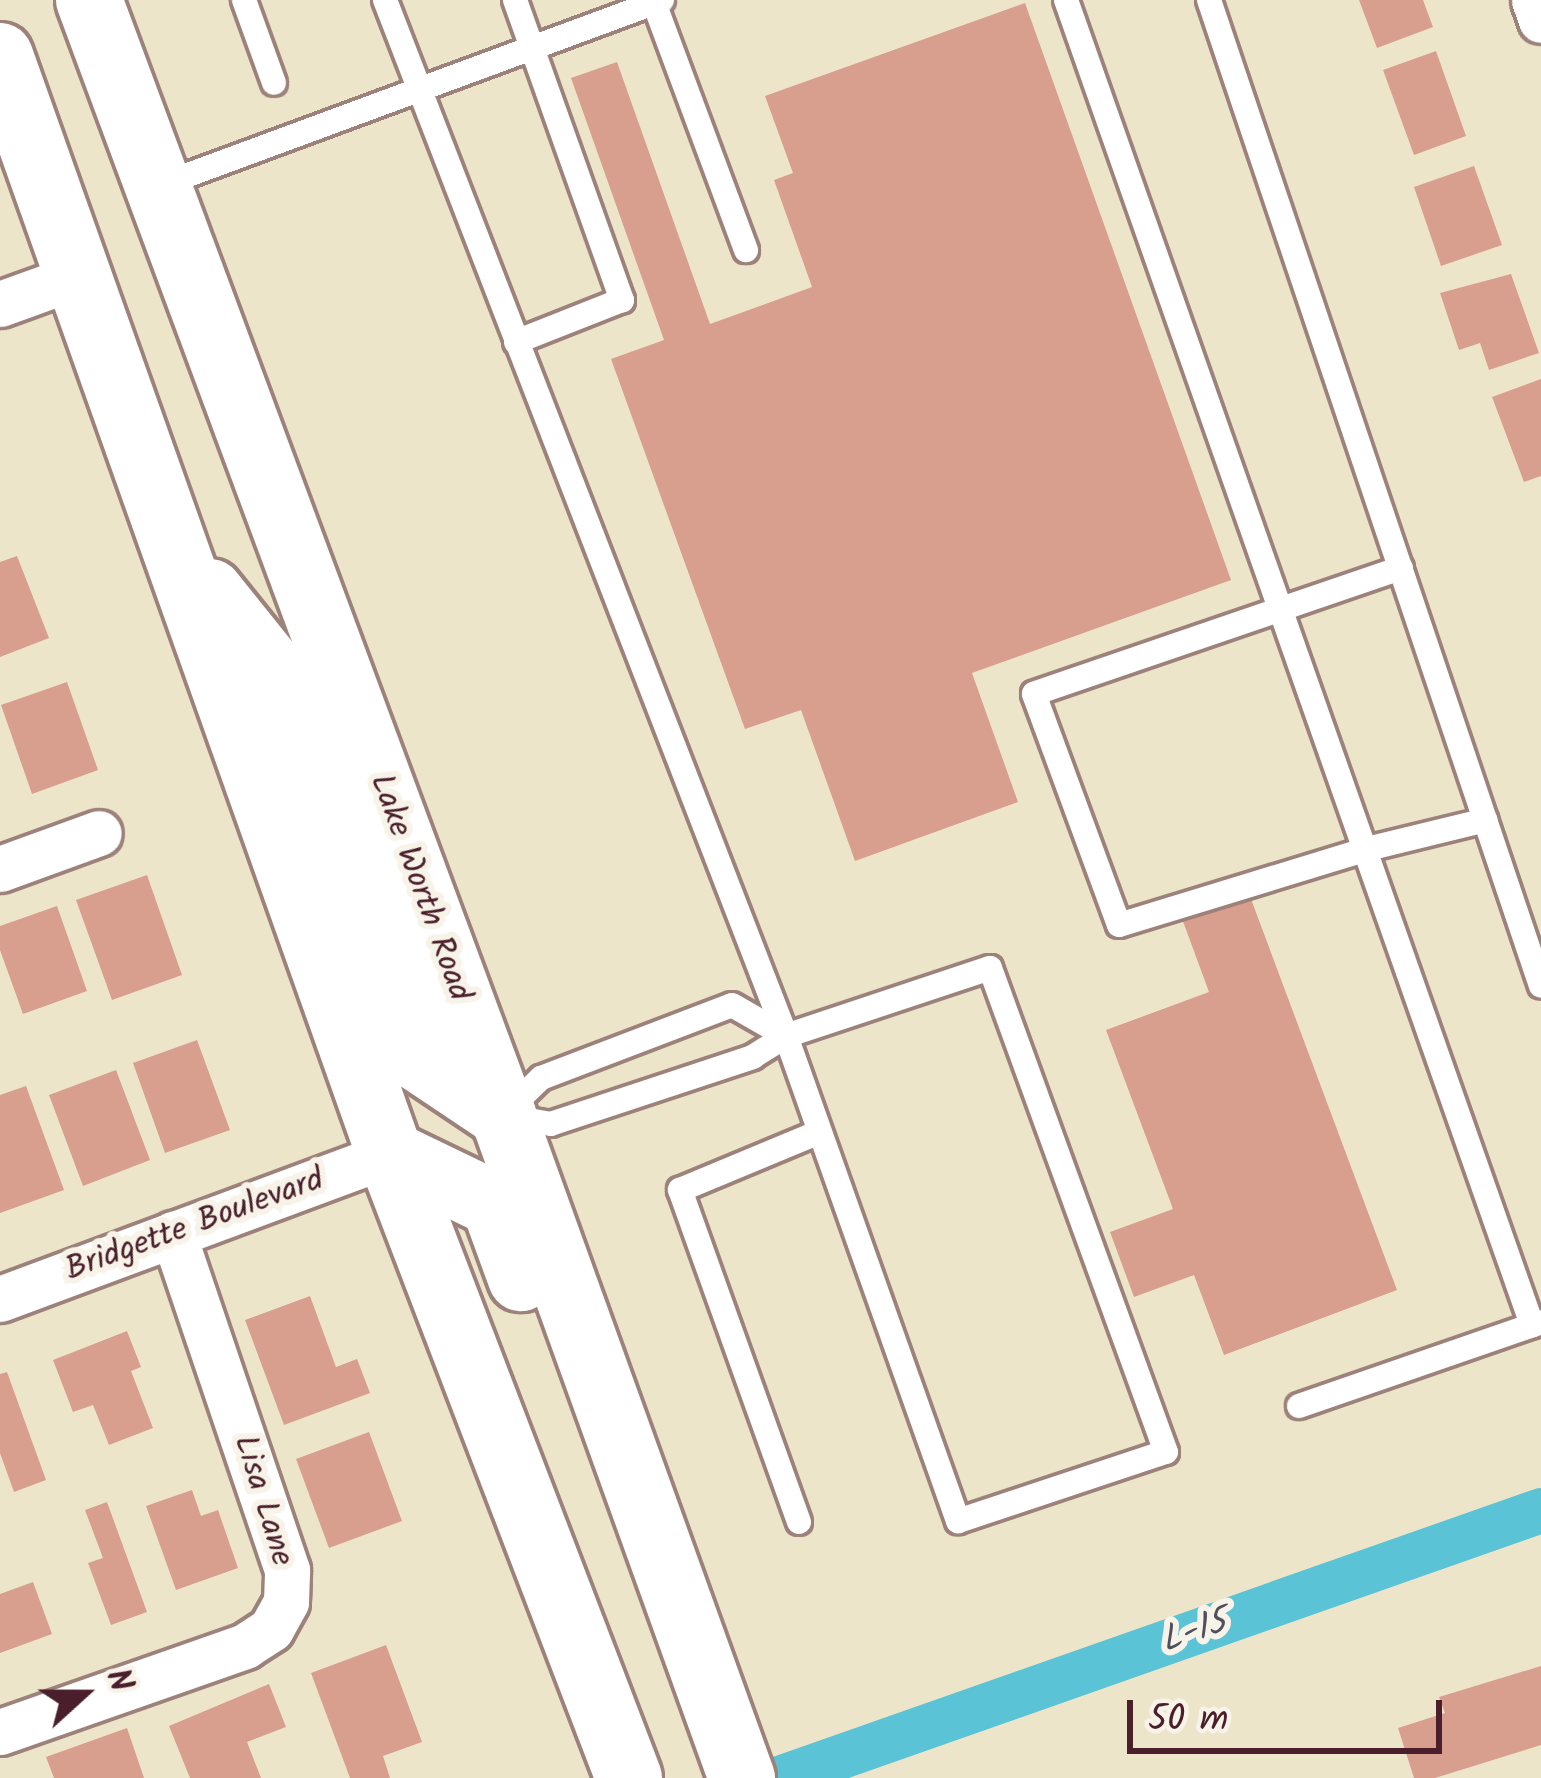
<!DOCTYPE html>
<style>
body{margin:0}
#map{position:relative;width:1541px;height:1778px;overflow:hidden;background:#ede5ca;font-family:Kalam,sans-serif}
div>[style]{position:absolute}
.canal>*{height:45px;margin:-22.5px;padding:0 22.5px;transform-origin:22.5px;border-radius:22.5px;background:#5ac3d6}
.building>*{inset:0;background:#d89f8e}
.roads{filter:drop-shadow(3px 0 #9c827a) drop-shadow(-3px 0 #9c827a) drop-shadow(0 3px #9c827a) drop-shadow(0 -3px #9c827a)}
.service>*{height:24px;margin:-12px;padding:0 12px;transform-origin:12px;border-radius:12px;background:#fff}
.minor>*{height:45px;margin:-22.5px;padding:0 22.5px;transform-origin:22.5px;border-radius:22.5px;background:#fff}
.primary>*{height:66px;margin:-33px;padding:0 33px;transform-origin:33px;border-radius:33px;background:#fff}
span{translate:-50% -50%;white-space:nowrap;text-align:center;line-height:1.15;-webkit-text-stroke:12px #f7f3e8;paint-order:stroke}
.street-label{font-size:33px;color:#4a1f2b}
.water-label{font-size:36px;color:#4f505e;font-style:italic}
.north{position:absolute;left:24px;top:1634px;width:120px;height:120px;-webkit-text-stroke:9px #f7f3e8;paint-order:stroke;rotate:69deg;font-size:33px;font-weight:700;line-height:48px;text-align:center;color:#4a1f2b}
.north::after{content:'';display:block;margin:auto;width:42px;height:54px;background:#4a1f2b;clip-path:polygon(50% 0,100% 100%,50% 72%,0 100%)}
.scale{position:absolute;left:1127px;top:1700px;width:315px;height:54px;box-sizing:border-box;border:6px solid #4a1f2b;border-top:0;padding-left:15px;font-size:36px;line-height:42px;white-space:nowrap;color:#4a1f2b;-webkit-text-stroke:9px #f7f3e8;paint-order:stroke}
</style>
<div id="map">
<div class="canal">
<div style="left:779px;top:1778px;width:808px;rotate:-19.38deg"></div>
</div>
<div class="building">
<div style="clip-path:polygon(1359px 0,1423px 0,1433px 27px,1377px 48px)"></div>
<div style="clip-path:polygon(1025px 3px,1231px 580px,972px 673px,1018px 802px,855px 861px,801px 710px,745px 729px,611px 359px,664px 340px,571px 78px,617px 62px,710px 324px,812px 287px,774px 180px,793px 173px,765px 96px)"></div>
<div style="clip-path:polygon(1436px 51px,1466px 136px,1414px 155px,1383px 70px)"></div>
<div style="clip-path:polygon(1474px 166px,1502px 245px,1441px 266px,1414px 187px)"></div>
<div style="clip-path:polygon(1511px 274px,1539px 353px,1489px 370px,1480px 343px,1459px 350px,1440px 293px)"></div>
<div style="clip-path:polygon(1541px 379px,1541px 476px,1524px 482px,1492px 397px)"></div>
<div style="clip-path:polygon(17px 556px,49px 638px,0 657px,0 562px)"></div>
<div style="clip-path:polygon(67px 682px,98px 770px,32px 794px,1px 705px)"></div>
<div style="clip-path:polygon(147px 875px,182px 975px,112px 1000px,76px 900px)"></div>
<div style="clip-path:polygon(1248px 891px,1397px 1290px,1224px 1355px,1194px 1275px,1134px 1297px,1110px 1232px,1173px 1209px,1106px 1030px,1209px 992px,1181px 916px)"></div>
<div style="clip-path:polygon(57px 906px,87px 991px,23px 1014px,0 950px,0 926px)"></div>
<div style="clip-path:polygon(197px 1040px,230px 1130px,165px 1153px,133px 1063px)"></div>
<div style="clip-path:polygon(116px 1070px,150px 1160px,83px 1186px,49px 1095px)"></div>
<div style="clip-path:polygon(26px 1086px,64px 1190px,0 1213px,0 1095px)"></div>
<div style="clip-path:polygon(310px 1296px,336px 1367px,357px 1359px,370px 1393px,284px 1425px,245px 1320px)"></div>
<div style="clip-path:polygon(127px 1331px,141px 1367px,131px 1371px,153px 1428px,109px 1445px,93px 1405px,73px 1412px,53px 1360px)"></div>
<div style="clip-path:polygon(7px 1372px,46px 1480px,14px 1492px,0 1453px,0 1374px)"></div>
<div style="clip-path:polygon(369px 1432px,402px 1521px,329px 1548px,296px 1459px)"></div>
<div style="clip-path:polygon(192px 1490px,201px 1516px,218px 1510px,238px 1568px,176px 1590px,146px 1506px)"></div>
<div style="clip-path:polygon(107px 1502px,147px 1612px,111px 1625px,88px 1563px,103px 1558px,85px 1510px)"></div>
<div style="clip-path:polygon(33px 1582px,52px 1634px,0 1653px,0 1594px)"></div>
<div style="clip-path:polygon(386px 1645px,422px 1742px,383px 1756px,390px 1778px,350px 1778px,311px 1673px)"></div>
<div style="clip-path:polygon(1541px 1666px,1541px 1745px,1435px 1778px,1414px 1778px,1398px 1728px,1445px 1713px,1439px 1697px)"></div>
<div style="clip-path:polygon(269px 1684px,286px 1727px,247px 1742px,261px 1778px,190px 1778px,169px 1726px)"></div>
<div style="clip-path:polygon(127px 1728px,144px 1778px,54px 1778px,46px 1757px)"></div>
</div>
<div class="roads">
<div class="service">
<div style="left:244px;top:0;width:88px;rotate:70.1deg"></div>
<div style="left:385px;top:0;width:1111px;rotate:68.84deg"></div>
<div style="left:786px;top:1036px;width:515px;rotate:70.47deg"></div>
<div style="left:958px;top:1521px;width:219px;rotate:-18.4deg"></div>
<div style="left:1166px;top:1452px;width:515px;rotate:-109.98deg"></div>
<div style="left:990px;top:968px;width:215px;rotate:161.6deg"></div>
<div style="left:786px;top:1036px;width:39px;rotate:148deg"></div>
<div style="left:753px;top:1057px;width:213px;rotate:161.7deg"></div>
<div style="left:551px;top:1124px;width:40px;rotate:-170deg"></div>
<div style="left:515px;top:0;width:319px;rotate:70.4deg"></div>
<div style="left:622px;top:300px;width:114px;rotate:158.4deg"></div>
<div style="left:653px;top:0;width:267px;rotate:69.6deg"></div>
<div style="left:1066px;top:0;width:1405px;rotate:70.62deg"></div>
<div style="left:1209px;top:0;width:1040px;rotate:71.39deg"></div>
<div style="left:161px;top:185px;width:534px;rotate:-20.27deg"></div>
<div style="left:1401px;top:568px;width:388px;rotate:161.1deg"></div>
<div style="left:1034px;top:694px;width:246px;rotate:69.8deg"></div>
<div style="left:1119px;top:925px;width:259px;rotate:-17deg"></div>
<div style="left:1367px;top:849px;width:122px;rotate:-13.7deg"></div>
<div style="left:506px;top:1112px;width:49px;rotate:-44.2deg"></div>
<div style="left:541px;top:1078px;width:204px;rotate:-20.9deg"></div>
<div style="left:732px;top:1005px;width:62px;rotate:29.9deg"></div>
<div style="left:1299px;top:1406px;width:256px;rotate:-19.1deg"></div>
<div style="left:799px;top:1522px;width:353px;rotate:-109.7deg"></div>
<div style="left:680px;top:1190px;width:151px;rotate:-22.6deg"></div>
</div>
<div class="minor">
<div style="left:1534px;top:0;width:21px;rotate:71deg"></div>
<div style="left:0;top:304px;width:85px;rotate:-19.9deg"></div>
<div style="left:0;top:869px;width:105px;rotate:-20deg"></div>
<div style="left:0;top:1299px;width:416px;rotate:-20.4deg"></div>
<div style="left:0;top:1732px;width:260px;rotate:-19.3deg"></div>
<div style="left:245px;top:1646px;width:31px;rotate:-33deg"></div>
<div style="left:271px;top:1629px;width:31px;rotate:-61deg"></div>
<div style="left:286px;top:1602px;width:32px;rotate:-88deg"></div>
<div style="left:287px;top:1570px;width:355px;rotate:-108.7deg"></div>
</div>
<div class="primary">
<div style="left:89px;top:0;width:1189px;rotate:69.63deg"></div>
<div style="left:503px;top:1115px;width:705px;rotate:70.18deg"></div>
<div style="left:0;top:56px;width:1165px;rotate:70.45deg"></div>
<div style="left:390px;top:1154px;width:668px;rotate:69.04deg"></div>
<div style="left:210px;top:592px;width:97px;rotate:51.2deg"></div>
<div style="left:271px;top:668px;width:417px;rotate:69.3deg"></div>
<div style="left:418px;top:1058px;width:102px;rotate:33.8deg"></div>
<div style="left:390px;top:1154px;width:115px;rotate:25.7deg"></div>
<div style="left:494px;top:1204px;width:79px;rotate:70deg"></div>
</div>
</div>
<div class="street-label">
<span style="left:419px;top:888px;rotate:70deg">Lake Worth Road</span>
<span style="left:195px;top:1226px;rotate:-20deg">Bridgette Boulevard</span>
<span style="left:262px;top:1501px;rotate:73deg">Lisa Lane</span>
</div>
<div class="water-label">
<span style="left:1194px;top:1632px;rotate:-19deg">L-15</span>
</div>
<div class="north">N</div>
<div class="scale">50 m</div>
</div>
